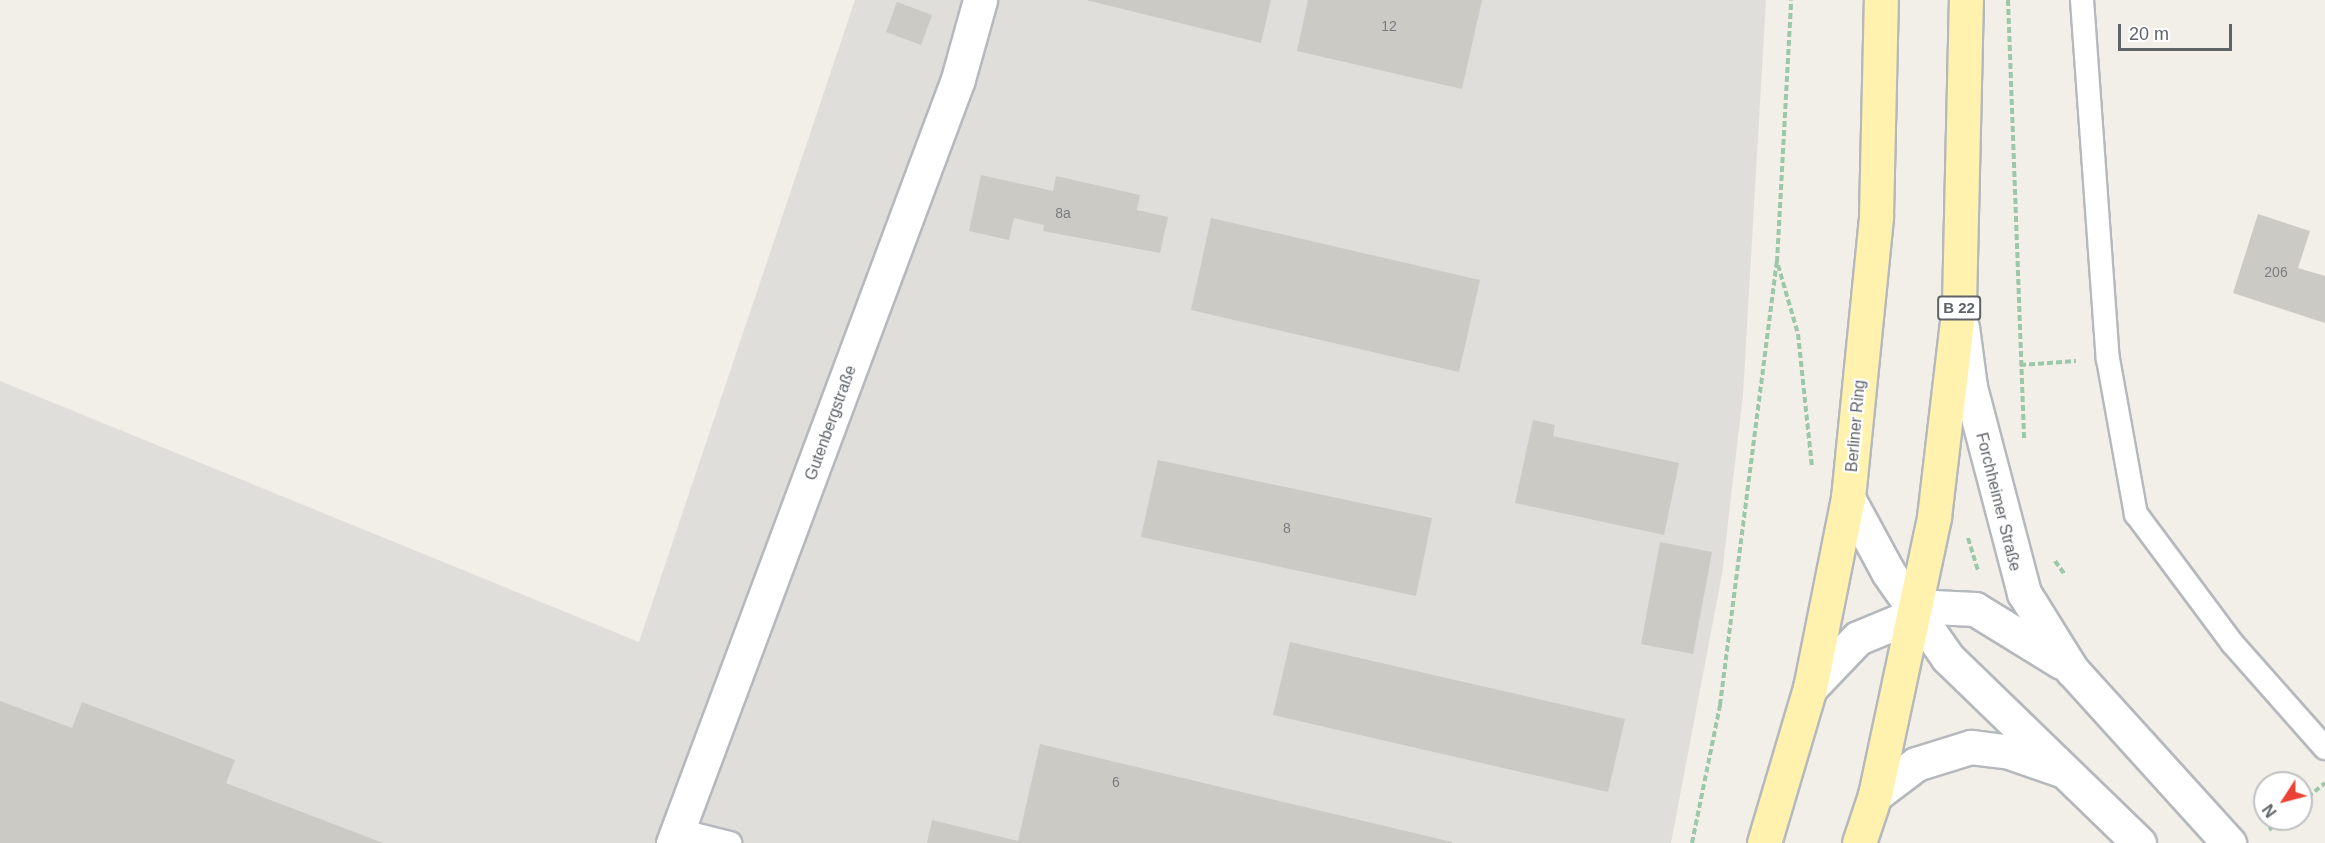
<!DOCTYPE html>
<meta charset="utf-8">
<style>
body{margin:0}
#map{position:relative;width:2325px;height:843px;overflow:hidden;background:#f1efe8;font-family:Helvetica,sans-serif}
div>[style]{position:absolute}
.industrial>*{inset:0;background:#e0deda}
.building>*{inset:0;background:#cccac5}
.path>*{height:4px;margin-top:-2px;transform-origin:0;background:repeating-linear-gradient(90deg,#9cc7a9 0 6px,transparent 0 9px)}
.roads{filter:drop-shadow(2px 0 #b5b8bc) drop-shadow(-2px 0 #b5b8bc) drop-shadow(0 2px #b5b8bc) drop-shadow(0 -2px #b5b8bc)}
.lane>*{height:22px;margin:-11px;padding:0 11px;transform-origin:11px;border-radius:11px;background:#fff}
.street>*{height:33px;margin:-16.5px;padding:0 16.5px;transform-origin:16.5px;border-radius:16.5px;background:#fff}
.secondary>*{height:33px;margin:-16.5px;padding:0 16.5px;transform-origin:16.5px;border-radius:16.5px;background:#fff}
.primary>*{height:33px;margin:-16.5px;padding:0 16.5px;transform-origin:16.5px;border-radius:16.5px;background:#fff2af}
span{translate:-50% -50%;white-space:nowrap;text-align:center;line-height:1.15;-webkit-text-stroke:4.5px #fff;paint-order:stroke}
.number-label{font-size:14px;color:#7a7d7f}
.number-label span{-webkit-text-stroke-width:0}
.shield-label span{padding:2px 4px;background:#fff;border:2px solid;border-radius:4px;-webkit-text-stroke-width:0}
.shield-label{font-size:15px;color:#5f6368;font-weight:700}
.street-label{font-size:16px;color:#5f6368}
.north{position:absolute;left:2253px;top:771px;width:60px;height:60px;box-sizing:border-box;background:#fff;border:2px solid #bfc1c3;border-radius:50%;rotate:234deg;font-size:16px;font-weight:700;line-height:24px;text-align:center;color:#5f6368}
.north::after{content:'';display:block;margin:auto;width:21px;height:27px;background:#ea4335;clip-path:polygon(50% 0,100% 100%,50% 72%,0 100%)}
.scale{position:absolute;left:2118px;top:24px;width:114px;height:27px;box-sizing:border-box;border:3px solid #5f6368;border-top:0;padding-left:8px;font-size:18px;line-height:21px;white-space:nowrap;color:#5f6368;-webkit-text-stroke:4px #fff;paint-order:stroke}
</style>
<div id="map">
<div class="industrial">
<div style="clip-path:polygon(855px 0,1766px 0,1743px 395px,1722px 574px,1671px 843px,0 843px,0 381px,639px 642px)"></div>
</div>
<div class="building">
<div style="clip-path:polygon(1086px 0,1271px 0,1261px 43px)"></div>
<div style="clip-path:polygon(1308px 0,1482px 0,1462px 89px,1297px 51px)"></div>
<div style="clip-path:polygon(897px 2px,932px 15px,921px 45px,886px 32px)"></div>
<div style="clip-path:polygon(981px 175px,1053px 191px,1056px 176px,1140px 195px,1137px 210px,1168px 217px,1160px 253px,1043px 231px,1044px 225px,1014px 218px,1009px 240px,969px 231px)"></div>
<div style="clip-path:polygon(2258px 214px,2310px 231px,2298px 268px,2325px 276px,2325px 323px,2233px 293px)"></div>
<div style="clip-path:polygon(1211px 218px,1480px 280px,1459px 372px,1191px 310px)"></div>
<div style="clip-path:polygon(1533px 420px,1555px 425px,1553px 436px,1679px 463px,1664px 535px,1515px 503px)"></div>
<div style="clip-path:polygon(1158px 460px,1432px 518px,1416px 596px,1141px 537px)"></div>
<div style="clip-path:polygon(1660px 542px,1712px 552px,1693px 654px,1641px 644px)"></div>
<div style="clip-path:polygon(1290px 642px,1625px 719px,1608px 792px,1273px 715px)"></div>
<div style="clip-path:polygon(0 701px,72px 728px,82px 702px,235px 760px,226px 783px,383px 843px,0 843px)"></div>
<div style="clip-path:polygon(1040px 744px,1452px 842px,1452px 843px,927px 843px,932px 820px,1018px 841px)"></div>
</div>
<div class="path">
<div style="left:2008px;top:0;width:440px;rotate:87.9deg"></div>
<div style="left:1778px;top:265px;width:72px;rotate:73.8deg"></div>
<div style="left:1798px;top:334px;width:134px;rotate:84deg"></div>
<div style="left:2020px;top:365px;width:56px;rotate:-4.1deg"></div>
<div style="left:1968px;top:538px;width:34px;rotate:73deg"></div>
<div style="left:2055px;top:561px;width:17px;rotate:54deg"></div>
<div style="left:2301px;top:803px;width:31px;rotate:-40deg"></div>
<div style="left:2269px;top:830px;width:17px;rotate:-40deg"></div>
<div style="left:1692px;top:843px;width:141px;rotate:-78.5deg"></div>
<div style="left:1720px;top:705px;width:447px;rotate:-82.7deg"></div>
<div style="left:1777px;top:262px;width:262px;rotate:-86.9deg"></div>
</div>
<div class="roads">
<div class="lane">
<div style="left:2082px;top:0;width:360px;rotate:85.9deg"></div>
<div style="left:2108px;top:359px;width:158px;rotate:79.8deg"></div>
<div style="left:2136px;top:514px;width:162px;rotate:53.3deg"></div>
<div style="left:2233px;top:644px;width:139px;rotate:48.5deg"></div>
<div style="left:678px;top:830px;width:54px;rotate:14deg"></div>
</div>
<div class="street">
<div style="left:673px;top:843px;width:815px;rotate:-69.54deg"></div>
<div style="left:958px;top:79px;width:82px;rotate:-74.4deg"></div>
</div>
<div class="secondary">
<div style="left:1962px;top:327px;width:61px;rotate:82.4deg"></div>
<div style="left:1970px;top:387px;width:213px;rotate:75.3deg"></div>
<div style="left:2024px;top:593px;width:91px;rotate:58.1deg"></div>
<div style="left:2072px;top:670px;width:234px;rotate:47.8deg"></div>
<div style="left:1848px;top:498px;width:84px;rotate:61.6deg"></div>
<div style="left:1888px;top:572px;width:105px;rotate:55.1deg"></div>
<div style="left:1948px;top:658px;width:266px;rotate:44.1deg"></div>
<div style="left:1810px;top:688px;width:69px;rotate:-46.2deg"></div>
<div style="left:1858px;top:638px;width:81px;rotate:-22.5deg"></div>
<div style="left:1933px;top:607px;width:42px;rotate:2.7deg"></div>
<div style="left:1975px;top:609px;width:101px;rotate:31.6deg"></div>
<div style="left:1875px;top:795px;width:51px;rotate:-37.1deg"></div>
<div style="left:1916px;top:764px;width:58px;rotate:-17.2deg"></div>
<div style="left:1971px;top:747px;width:35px;rotate:7deg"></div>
<div style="left:2006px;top:751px;width:58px;rotate:19.1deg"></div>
</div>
<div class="primary">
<div style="left:1764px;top:843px;width:162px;rotate:-73.5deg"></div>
<div style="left:1810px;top:688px;width:194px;rotate:-78.7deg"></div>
<div style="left:1848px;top:498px;width:284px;rotate:-84.3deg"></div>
<div style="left:1876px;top:215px;width:215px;rotate:-88.7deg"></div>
<div style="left:1859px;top:843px;width:51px;rotate:-71.6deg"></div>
<div style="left:1875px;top:795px;width:284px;rotate:-78deg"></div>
<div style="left:1934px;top:517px;width:214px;rotate:-83.3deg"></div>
<div style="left:1959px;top:304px;width:304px;rotate:-88.7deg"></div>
</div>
</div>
<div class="number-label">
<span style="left:1389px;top:26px">12</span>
<span style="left:1063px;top:213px">8a</span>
<span style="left:2276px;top:272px">206</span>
<span style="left:1287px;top:528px">8</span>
<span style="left:1116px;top:782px">6</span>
</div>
<div class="shield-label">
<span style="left:1959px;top:308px">B 22</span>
</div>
<div class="street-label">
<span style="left:831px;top:423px;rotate:-70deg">Gutenbergstraße</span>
<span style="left:1856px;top:426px;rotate:-85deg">Berliner Ring</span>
<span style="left:1998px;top:502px;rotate:76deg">Forchheimer Straße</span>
</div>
<div class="north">N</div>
<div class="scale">20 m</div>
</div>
